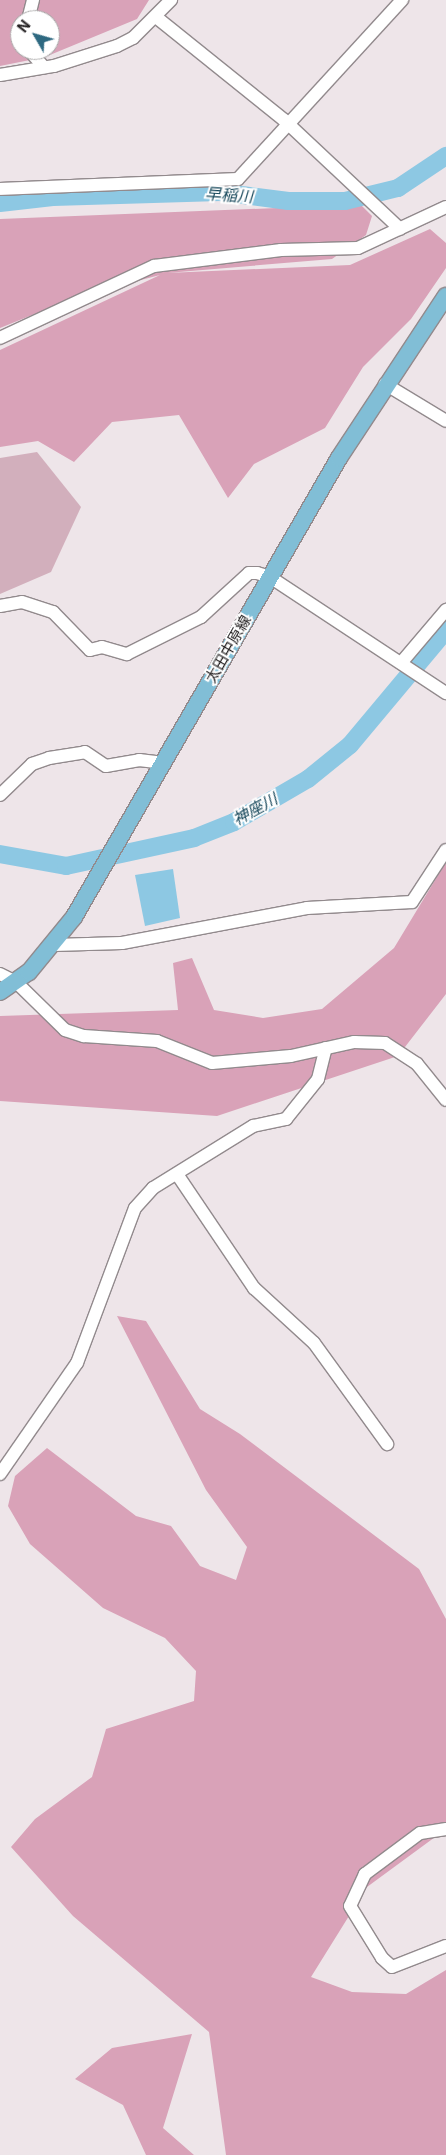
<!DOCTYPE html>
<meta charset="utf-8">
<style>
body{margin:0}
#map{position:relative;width:446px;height:2155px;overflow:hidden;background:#eee5e9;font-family:Inter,"Noto Sans JP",sans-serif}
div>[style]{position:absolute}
.green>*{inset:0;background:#d2afbc}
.forest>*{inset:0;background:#d9a2b8}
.water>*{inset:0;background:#8dc8e3}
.river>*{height:18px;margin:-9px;padding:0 9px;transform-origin:9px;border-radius:9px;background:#8dc8e3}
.roads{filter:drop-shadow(1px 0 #928a8d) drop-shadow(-1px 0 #928a8d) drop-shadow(0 1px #928a8d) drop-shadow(0 -1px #928a8d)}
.minor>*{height:12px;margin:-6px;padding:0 6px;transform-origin:6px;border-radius:6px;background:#fff}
.major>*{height:16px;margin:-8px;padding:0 8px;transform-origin:8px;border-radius:8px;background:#81bed6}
span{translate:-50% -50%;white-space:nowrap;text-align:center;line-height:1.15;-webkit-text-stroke:4px #fff;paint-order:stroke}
.street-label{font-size:15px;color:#232021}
.water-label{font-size:16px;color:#17485b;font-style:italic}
.north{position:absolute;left:10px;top:10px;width:50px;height:50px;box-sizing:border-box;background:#fff;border:1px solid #a7a6a6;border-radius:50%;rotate:308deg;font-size:14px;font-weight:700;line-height:20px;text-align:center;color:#232021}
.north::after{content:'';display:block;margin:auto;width:18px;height:22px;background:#2e6981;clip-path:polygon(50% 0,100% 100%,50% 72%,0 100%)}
</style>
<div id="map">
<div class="green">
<div style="clip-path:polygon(37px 452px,81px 507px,51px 572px,0 594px,0 458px)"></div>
</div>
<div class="forest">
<div style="clip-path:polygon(evenodd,0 0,149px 0,137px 19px,45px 57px,0 66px,0 0,20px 20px,50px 20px,50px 50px,20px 50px,20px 20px)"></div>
<div style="clip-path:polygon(352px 196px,372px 216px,366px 235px,332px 259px,167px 273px,350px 265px,430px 229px,446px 243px,446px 268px,411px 319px,363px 367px,325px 428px,254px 464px,228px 498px,179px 415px,112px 422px,74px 462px,38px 441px,0 447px,0 350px,160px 275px,79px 296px,0 328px,0 219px,277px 208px)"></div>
<div style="clip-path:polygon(446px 862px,446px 994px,398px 1056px,217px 1116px,0 1101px,0 1016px,178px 1010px,173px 963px,192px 958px,214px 1010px,263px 1018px,322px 1009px,394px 948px)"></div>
<div style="clip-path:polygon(117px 1316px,146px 1321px,200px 1409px,240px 1434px,419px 1569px,446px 1619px,446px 1829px,367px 1887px,311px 1977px,352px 1992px,406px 1994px,446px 1970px,446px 2155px,226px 2155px,209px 2032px,73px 1916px,11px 1847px,35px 1819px,92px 1777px,106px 1729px,194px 1701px,196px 1671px,165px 1638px,103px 1608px,30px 1544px,8px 1506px,15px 1476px,47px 1448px,136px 1516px,171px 1526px,200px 1566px,236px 1580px,247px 1547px,206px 1490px)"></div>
<div style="clip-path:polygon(192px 2034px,163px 2128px,194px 2155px,146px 2155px,123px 2105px,75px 2079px,112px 2048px)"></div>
</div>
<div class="water">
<div style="clip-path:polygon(173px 869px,180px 918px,145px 926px,135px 875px)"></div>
</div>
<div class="river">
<div style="left:0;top:203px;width:53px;rotate:-6.5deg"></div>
<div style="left:53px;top:197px;width:167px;rotate:-1.7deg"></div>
<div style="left:220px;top:192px;width:69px;rotate:7.5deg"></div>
<div style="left:288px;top:201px;width:57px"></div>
<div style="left:345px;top:201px;width:55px;rotate:-13.8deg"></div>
<div style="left:398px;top:188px;width:58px;rotate:-33.7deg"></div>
<div style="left:0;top:854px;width:67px;rotate:10.3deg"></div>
<div style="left:66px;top:866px;width:131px;rotate:-12.3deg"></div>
<div style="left:194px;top:838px;width:43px;rotate:-21.8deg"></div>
<div style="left:234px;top:822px;width:86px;rotate:-30.2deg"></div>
<div style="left:308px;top:779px;width:54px;rotate:-39deg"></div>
<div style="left:350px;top:745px;width:150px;rotate:-50.1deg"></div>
</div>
<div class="roads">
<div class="minor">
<div style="left:156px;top:17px;width:164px;rotate:38.8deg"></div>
<div style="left:284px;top:120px;width:159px;rotate:43.2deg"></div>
<div style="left:28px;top:20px;width:21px;rotate:-76deg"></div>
<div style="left:29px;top:50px;width:23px;rotate:49deg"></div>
<div style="left:0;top:75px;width:55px;rotate:-9.5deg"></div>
<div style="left:54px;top:66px;width:66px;rotate:-17.6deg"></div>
<div style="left:117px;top:46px;width:18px;rotate:-27deg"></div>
<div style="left:133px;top:38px;width:54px;rotate:-45deg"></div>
<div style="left:0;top:189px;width:238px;rotate:-2.4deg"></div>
<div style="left:238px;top:179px;width:243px;rotate:-47.5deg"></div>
<div style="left:0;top:338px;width:170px;rotate:-25.1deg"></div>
<div style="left:154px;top:266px;width:128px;rotate:-7.2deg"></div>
<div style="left:281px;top:250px;width:77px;rotate:-1.5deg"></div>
<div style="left:358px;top:248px;width:97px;rotate:-25deg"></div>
<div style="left:385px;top:384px;width:71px;rotate:31.2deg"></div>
<div style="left:0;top:606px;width:22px;rotate:-10deg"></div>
<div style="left:22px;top:602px;width:33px;rotate:18deg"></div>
<div style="left:53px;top:612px;width:53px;rotate:45.8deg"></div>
<div style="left:90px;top:650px;width:12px;rotate:-14deg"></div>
<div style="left:102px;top:647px;width:26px;rotate:16deg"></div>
<div style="left:127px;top:654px;width:83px;rotate:-26.6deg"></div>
<div style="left:201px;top:617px;width:65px;rotate:-42.5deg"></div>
<div style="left:249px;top:573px;width:8px"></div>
<div style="left:257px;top:573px;width:14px;rotate:17deg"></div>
<div style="left:270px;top:577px;width:211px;rotate:33.4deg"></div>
<div style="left:401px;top:663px;width:70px;rotate:-49.7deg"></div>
<div style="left:0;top:795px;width:45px;rotate:-44.1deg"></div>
<div style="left:32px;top:764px;width:18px;rotate:-19deg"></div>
<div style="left:49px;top:758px;width:36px;rotate:-9deg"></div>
<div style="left:85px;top:752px;width:25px;rotate:34deg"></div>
<div style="left:106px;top:766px;width:34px;rotate:-10deg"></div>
<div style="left:139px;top:760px;width:23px;rotate:7deg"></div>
<div style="left:54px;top:945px;width:68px;rotate:-1.7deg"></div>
<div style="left:122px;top:943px;width:188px;rotate:-10.7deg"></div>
<div style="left:307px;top:908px;width:105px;rotate:-3.3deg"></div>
<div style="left:412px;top:902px;width:62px;rotate:-56.8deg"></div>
<div style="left:0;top:974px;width:18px;rotate:27deg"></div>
<div style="left:16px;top:982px;width:69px;rotate:44.4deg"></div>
<div style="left:65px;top:1030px;width:20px;rotate:18deg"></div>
<div style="left:84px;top:1036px;width:73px;rotate:3.9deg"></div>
<div style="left:157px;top:1041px;width:59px;rotate:21.8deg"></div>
<div style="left:212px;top:1063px;width:79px;rotate:-5.1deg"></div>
<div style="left:291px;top:1056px;width:65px;rotate:-12.5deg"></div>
<div style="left:354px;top:1042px;width:31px;rotate:2deg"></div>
<div style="left:385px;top:1043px;width:38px;rotate:33deg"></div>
<div style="left:417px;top:1064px;width:46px;rotate:51.1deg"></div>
<div style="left:177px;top:1174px;width:138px;rotate:56deg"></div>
<div style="left:254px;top:1288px;width:81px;rotate:42.5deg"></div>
<div style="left:314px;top:1343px;width:125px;rotate:54.1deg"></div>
<div style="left:0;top:1474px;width:135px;rotate:-55.3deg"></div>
<div style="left:77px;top:1363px;width:165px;rotate:-69.5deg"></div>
<div style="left:135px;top:1208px;width:27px;rotate:-48deg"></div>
<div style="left:153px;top:1188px;width:118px;rotate:-31.8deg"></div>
<div style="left:253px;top:1126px;width:34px;rotate:-12deg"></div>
<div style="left:286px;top:1119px;width:51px;rotate:-51.3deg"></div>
<div style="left:318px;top:1079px;width:32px;rotate:-76deg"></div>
<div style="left:446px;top:1829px;width:26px;rotate:171deg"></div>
<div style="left:420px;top:1833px;width:69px;rotate:143.3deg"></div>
<div style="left:365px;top:1874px;width:35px;rotate:115deg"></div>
<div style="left:350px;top:1906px;width:61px;rotate:58.4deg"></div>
<div style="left:382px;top:1958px;width:13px;rotate:42deg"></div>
<div style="left:392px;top:1967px;width:58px;rotate:-21.3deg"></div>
</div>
<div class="major">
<div style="left:0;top:992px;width:35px;rotate:-35deg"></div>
<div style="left:29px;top:972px;width:71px;rotate:-50.7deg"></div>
<div style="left:74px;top:917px;width:530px;rotate:-60deg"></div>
<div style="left:339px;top:458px;width:194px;rotate:-56.6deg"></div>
</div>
</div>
<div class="street-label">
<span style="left:228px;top:649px;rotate:-60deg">太田中原線</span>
</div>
<div class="water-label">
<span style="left:229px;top:195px;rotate:4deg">早稲川</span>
<span style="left:255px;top:809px;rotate:-29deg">神座川</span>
</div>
<div class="north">N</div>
</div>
